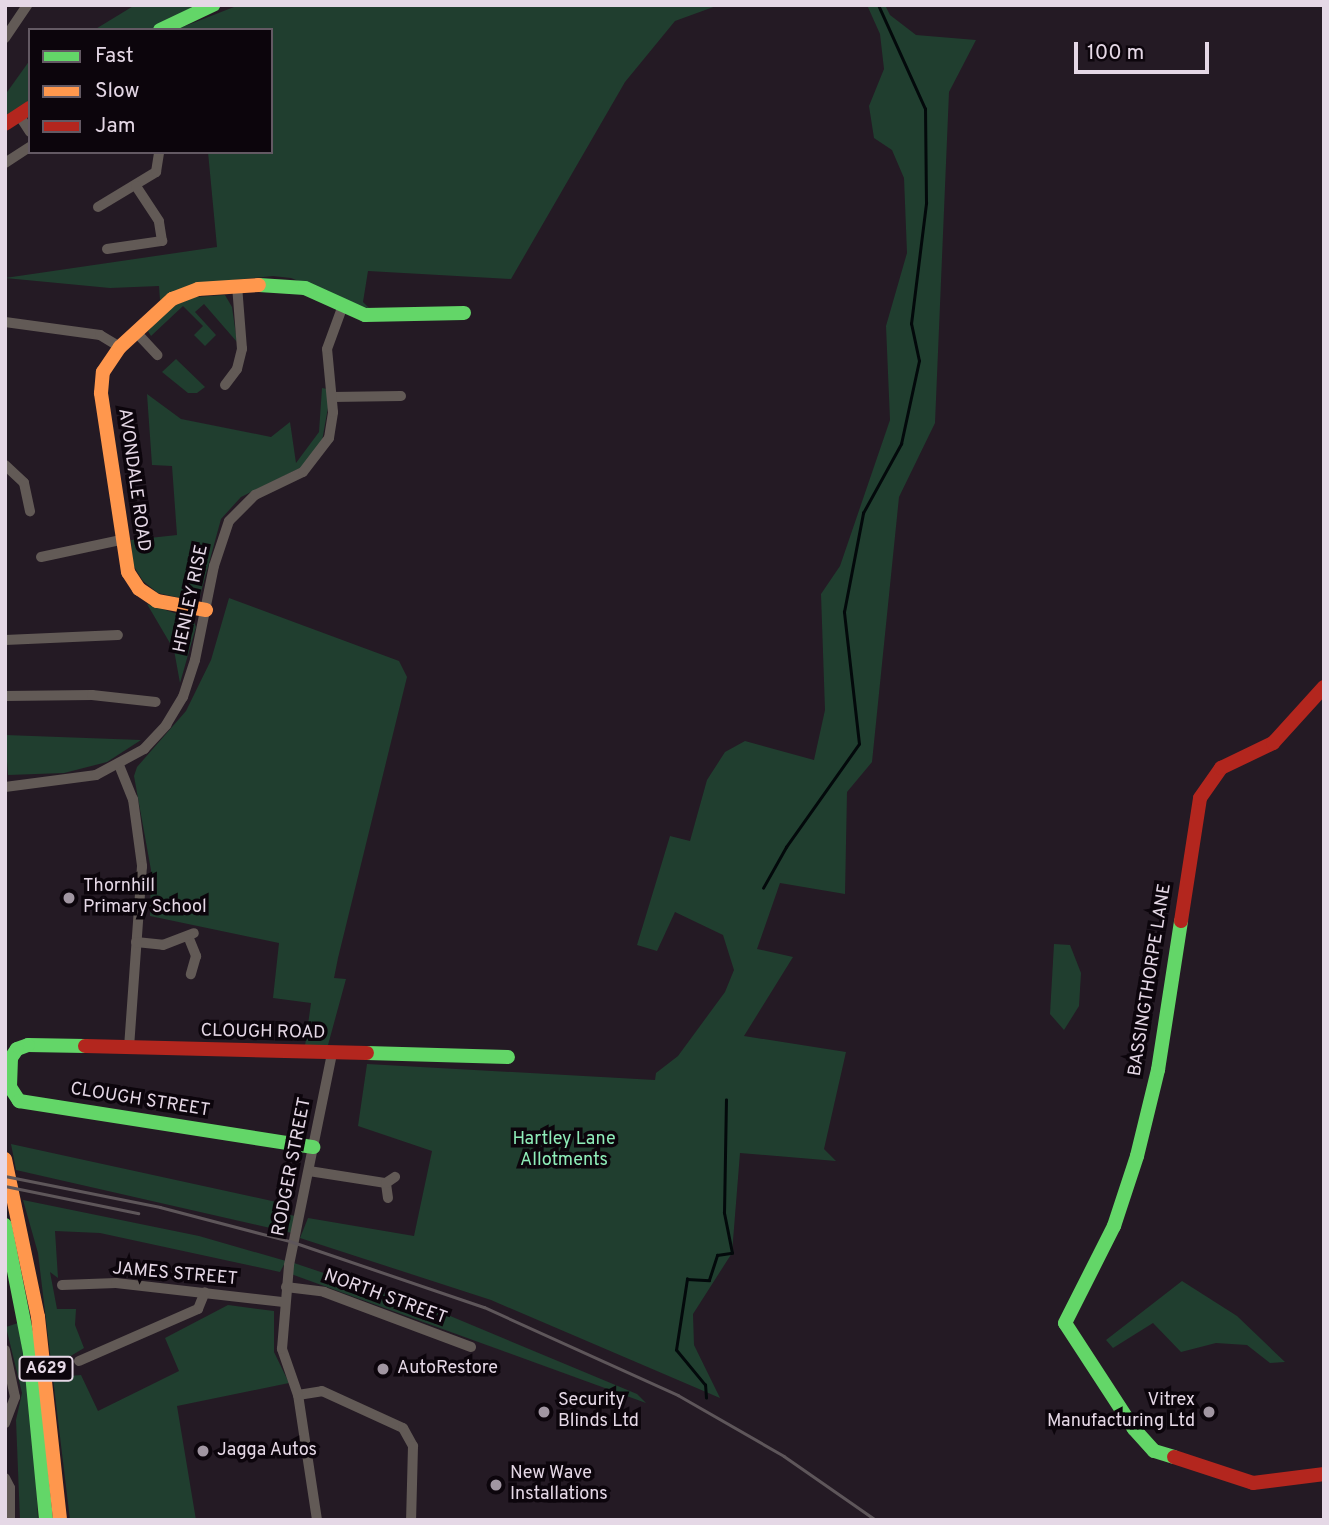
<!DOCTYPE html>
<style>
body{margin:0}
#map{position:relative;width:1329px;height:1525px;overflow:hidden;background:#241a24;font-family:Overpass,sans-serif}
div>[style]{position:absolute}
.green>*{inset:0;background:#203e2f}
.stream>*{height:2.5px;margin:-1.25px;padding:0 1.25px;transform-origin:1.25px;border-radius:1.25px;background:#03090b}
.street>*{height:10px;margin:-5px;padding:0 5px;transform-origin:5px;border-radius:5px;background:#625a56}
.fast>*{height:14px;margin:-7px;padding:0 7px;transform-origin:7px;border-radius:7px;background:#63d668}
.slow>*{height:14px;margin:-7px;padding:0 7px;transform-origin:7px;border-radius:7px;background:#ff974d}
.jam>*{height:14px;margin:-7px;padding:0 7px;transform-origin:7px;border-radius:7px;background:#b3261e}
.rail>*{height:2.5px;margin:-1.25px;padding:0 1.25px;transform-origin:1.25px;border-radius:1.25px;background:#5e565a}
.dots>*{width:19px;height:19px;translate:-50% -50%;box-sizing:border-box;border:4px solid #0c050c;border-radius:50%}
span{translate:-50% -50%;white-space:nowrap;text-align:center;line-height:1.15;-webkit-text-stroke:7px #0c050c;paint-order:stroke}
.shield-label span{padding:2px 5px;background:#0c050c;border:2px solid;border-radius:5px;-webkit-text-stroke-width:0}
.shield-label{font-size:16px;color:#e5d8e6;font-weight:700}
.street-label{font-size:18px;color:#e5d8e6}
.poi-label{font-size:18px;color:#e5d8e6}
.left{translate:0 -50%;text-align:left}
.right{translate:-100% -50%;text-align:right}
.park-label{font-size:18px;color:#8fedb9}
.frame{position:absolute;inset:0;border:7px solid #e5d8e6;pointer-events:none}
.legend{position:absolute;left:28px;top:28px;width:245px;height:126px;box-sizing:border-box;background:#0c050c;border:2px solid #635963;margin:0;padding:9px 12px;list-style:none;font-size:21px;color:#e5d8e6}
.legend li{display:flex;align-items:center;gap:14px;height:35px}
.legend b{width:35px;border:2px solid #635963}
.scale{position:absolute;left:1074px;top:42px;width:135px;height:32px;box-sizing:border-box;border:4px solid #e5d8e6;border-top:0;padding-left:9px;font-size:21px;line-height:24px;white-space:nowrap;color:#e5d8e6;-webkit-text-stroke:5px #0c050c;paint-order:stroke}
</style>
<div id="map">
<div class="green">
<div style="clip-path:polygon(135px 5px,198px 5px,149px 30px,94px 30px)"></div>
<div style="clip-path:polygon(239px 5px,719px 5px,675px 21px,625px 82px,511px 279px,368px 271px,363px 302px,370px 309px,291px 278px,273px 276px,233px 280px,160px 300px,159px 286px,110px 288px,5px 278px,217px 247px,208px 152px,271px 152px,271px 30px,175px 30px)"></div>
<div style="clip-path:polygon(867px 5px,885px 5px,890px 15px,916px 35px,976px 40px,949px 92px,935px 423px,899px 497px,872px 762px,847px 792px,845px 894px,780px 883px,757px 949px,793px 957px,744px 1036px,846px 1052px,824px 1149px,836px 1161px,740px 1153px,732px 1253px,693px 1314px,694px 1345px,720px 1398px,491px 1300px,300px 1238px,308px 1218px,414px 1236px,432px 1151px,358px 1126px,367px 1064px,655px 1080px,656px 1073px,678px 1056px,725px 992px,734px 970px,723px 935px,675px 912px,657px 951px,637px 945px,670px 836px,690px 841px,707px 780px,725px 752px,745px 741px,814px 760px,825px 710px,821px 594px,840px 566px,890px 420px,886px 326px,907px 253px,904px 178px,892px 150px,874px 138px,869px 106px,884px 69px,880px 34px)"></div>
<div style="clip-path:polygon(30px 60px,30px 102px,5px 118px,5px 95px)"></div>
<div style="clip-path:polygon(225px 295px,232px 307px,237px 342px,204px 304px,195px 312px,216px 335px,205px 346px,194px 335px,203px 326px,183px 306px,151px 336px,148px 331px,172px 306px,195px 297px)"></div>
<div style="clip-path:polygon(176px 359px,205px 387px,197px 393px,188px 393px,162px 372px)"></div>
<div style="clip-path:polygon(322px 388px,327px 389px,329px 402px,322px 441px,302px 467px,241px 497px,221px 519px,200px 596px,194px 601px,158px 593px,143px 581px,133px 565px,131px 540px,177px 535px,172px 466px,152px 465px,147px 394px,181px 419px,271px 437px,290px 422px,296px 463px,319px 432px)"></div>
<div style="clip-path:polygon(229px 598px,399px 661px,407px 677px,338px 958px,334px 978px,346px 979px,328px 1045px,305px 1046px,311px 1003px,273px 998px,279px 943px,150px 916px,151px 870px,134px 776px,137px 767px,186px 711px,211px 660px)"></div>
<div style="clip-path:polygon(147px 604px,193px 619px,196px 627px,180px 683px,174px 650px)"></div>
<div style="clip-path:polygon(5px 735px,141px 740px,107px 762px,64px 773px,8px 775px)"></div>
<div style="clip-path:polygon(1054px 944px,1070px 945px,1081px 973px,1079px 1006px,1064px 1030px,1050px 1014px)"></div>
<div style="clip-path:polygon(11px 1144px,281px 1203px,281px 1214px,297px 1216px,292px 1233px,16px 1170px)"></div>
<div style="clip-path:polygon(23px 1200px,199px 1236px,286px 1261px,280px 1272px,100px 1233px,55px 1231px,58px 1278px,50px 1272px,57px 1309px,76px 1309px,75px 1325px,84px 1348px,64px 1360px,70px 1376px,81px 1375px,98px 1411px,179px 1371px,165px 1338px,228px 1305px,274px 1311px,274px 1352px,289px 1383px,177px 1406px,196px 1520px,70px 1520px,38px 1253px)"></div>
<div style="clip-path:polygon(294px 1263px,443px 1313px,637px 1394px,646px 1403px,291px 1274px)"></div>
<div style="clip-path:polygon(1182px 1281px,1237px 1316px,1285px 1362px,1270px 1363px,1247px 1345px,1216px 1343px,1181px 1352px,1153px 1323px,1113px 1348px,1106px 1340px)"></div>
<div style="clip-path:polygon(18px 1323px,32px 1405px,38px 1520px,20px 1520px,16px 1420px,22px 1393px,6px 1327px)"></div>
</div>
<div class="stream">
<div style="left:763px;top:888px;width:47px;rotate:-60.7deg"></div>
<div style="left:786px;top:847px;width:126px;rotate:-54.7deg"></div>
<div style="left:859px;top:744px;width:133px;rotate:-96.5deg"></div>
<div style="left:844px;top:612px;width:101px;rotate:-79.1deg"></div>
<div style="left:863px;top:513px;width:79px;rotate:-61.2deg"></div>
<div style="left:901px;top:444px;width:85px;rotate:-77.8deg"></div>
<div style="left:919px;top:361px;width:38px;rotate:-102deg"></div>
<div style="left:911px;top:324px;width:122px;rotate:-82.9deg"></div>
<div style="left:926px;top:203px;width:94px;rotate:-90.6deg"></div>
<div style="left:925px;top:109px;width:114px;rotate:-114.3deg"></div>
<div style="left:706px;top:1398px;width:13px;rotate:-94deg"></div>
<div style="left:705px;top:1385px;width:45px;rotate:-129.6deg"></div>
<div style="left:676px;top:1350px;width:72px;rotate:-81.2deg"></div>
<div style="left:687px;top:1279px;width:22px;rotate:3deg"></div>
<div style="left:709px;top:1280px;width:26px;rotate:-72deg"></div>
<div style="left:717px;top:1255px;width:15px;rotate:-8deg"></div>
<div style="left:732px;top:1253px;width:41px;rotate:-101.3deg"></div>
<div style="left:724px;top:1213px;width:113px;rotate:-89deg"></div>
</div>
<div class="street">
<div style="left:5px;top:38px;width:40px;rotate:-56deg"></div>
<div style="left:19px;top:115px;width:20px;rotate:57deg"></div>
<div style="left:5px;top:163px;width:30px;rotate:-33deg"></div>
<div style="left:98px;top:207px;width:68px;rotate:-31.1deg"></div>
<div style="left:156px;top:172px;width:20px;rotate:-81deg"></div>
<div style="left:107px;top:249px;width:56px;rotate:-8.3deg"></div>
<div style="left:162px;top:241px;width:20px;rotate:-99deg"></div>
<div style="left:159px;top:221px;width:42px;rotate:-123.3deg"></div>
<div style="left:5px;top:322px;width:96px;rotate:7.8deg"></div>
<div style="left:100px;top:335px;width:23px;rotate:31deg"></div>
<div style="left:135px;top:331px;width:33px;rotate:47deg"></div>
<div style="left:225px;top:385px;width:20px;rotate:-53deg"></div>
<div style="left:237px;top:369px;width:21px;rotate:-76deg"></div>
<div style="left:242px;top:349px;width:63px;rotate:-94.5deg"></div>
<div style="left:332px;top:397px;width:69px;rotate:-0.8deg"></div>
<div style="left:5px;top:465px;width:26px;rotate:43deg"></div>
<div style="left:24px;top:483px;width:29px;rotate:78deg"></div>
<div style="left:41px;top:557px;width:82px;rotate:-12deg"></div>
<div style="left:5px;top:640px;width:113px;rotate:-2.5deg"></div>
<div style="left:5px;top:696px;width:87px;rotate:-0.7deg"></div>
<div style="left:92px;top:695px;width:64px;rotate:6.2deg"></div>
<div style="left:119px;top:765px;width:37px;rotate:68deg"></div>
<div style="left:133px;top:799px;width:68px;rotate:82.3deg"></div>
<div style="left:142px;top:866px;width:183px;rotate:94.1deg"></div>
<div style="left:5px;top:787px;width:92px;rotate:-7.5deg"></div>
<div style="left:96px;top:775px;width:55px;rotate:-28.4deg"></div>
<div style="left:144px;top:749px;width:33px;rotate:-47deg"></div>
<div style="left:166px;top:725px;width:33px;rotate:-59deg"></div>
<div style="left:183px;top:697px;width:39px;rotate:-72deg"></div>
<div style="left:195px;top:660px;width:96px;rotate:-78.6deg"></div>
<div style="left:214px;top:566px;width:47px;rotate:-71.6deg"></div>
<div style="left:229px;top:521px;width:37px;rotate:-45deg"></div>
<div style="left:255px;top:495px;width:53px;rotate:-25.6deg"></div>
<div style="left:303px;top:472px;width:43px;rotate:-52.6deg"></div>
<div style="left:329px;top:438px;width:26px;rotate:-81deg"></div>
<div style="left:333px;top:412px;width:63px;rotate:-95.4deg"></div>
<div style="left:327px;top:349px;width:44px;rotate:-69.9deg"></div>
<div style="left:188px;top:936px;width:22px;rotate:68deg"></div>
<div style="left:196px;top:956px;width:19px;rotate:106deg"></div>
<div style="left:136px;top:942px;width:27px;rotate:6deg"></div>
<div style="left:163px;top:945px;width:33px;rotate:-21deg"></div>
<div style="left:309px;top:1171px;width:78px;rotate:8.9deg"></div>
<div style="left:388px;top:1198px;width:15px;rotate:-98deg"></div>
<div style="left:386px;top:1183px;width:11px;rotate:-34deg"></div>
<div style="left:62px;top:1285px;width:54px;rotate:-2.1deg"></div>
<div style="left:116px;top:1283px;width:169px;rotate:6.5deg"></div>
<div style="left:286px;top:1287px;width:38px;rotate:7deg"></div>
<div style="left:324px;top:1292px;width:157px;rotate:20.5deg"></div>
<div style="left:5px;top:1350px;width:48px;rotate:78deg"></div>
<div style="left:15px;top:1397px;width:28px;rotate:111deg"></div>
<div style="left:79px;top:1361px;width:130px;rotate:-23.6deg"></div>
<div style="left:198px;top:1309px;width:18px;rotate:-68deg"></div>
<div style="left:298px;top:1395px;width:24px;rotate:-9deg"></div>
<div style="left:322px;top:1391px;width:89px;rotate:24.6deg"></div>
<div style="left:403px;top:1428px;width:21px;rotate:61deg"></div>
<div style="left:413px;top:1446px;width:74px;rotate:91.5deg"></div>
<div style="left:5px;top:1478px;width:11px;rotate:63deg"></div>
<div style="left:10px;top:1488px;width:32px;rotate:90deg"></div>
<div style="left:317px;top:1520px;width:126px;rotate:-98.6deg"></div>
<div style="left:298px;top:1395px;width:49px;rotate:-109.2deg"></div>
<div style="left:282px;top:1349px;width:84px;rotate:-85.2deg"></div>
<div style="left:289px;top:1265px;width:215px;rotate:-78.5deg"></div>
</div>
<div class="fast">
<div style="left:160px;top:30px;width:59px;rotate:-25.3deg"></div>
<div style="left:259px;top:285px;width:46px;rotate:3.7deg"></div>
<div style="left:305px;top:288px;width:66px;rotate:24.2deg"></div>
<div style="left:365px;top:315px;width:99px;rotate:-1.2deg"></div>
<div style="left:85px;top:1046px;width:57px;rotate:-179deg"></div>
<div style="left:28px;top:1045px;width:12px;rotate:160deg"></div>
<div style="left:17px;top:1049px;width:11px;rotate:124deg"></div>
<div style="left:11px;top:1058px;width:29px;rotate:92deg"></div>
<div style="left:10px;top:1087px;width:17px;rotate:57deg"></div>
<div style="left:19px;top:1101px;width:298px;rotate:8.9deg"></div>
<div style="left:367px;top:1053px;width:141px;rotate:1.6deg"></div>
<div style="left:5px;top:1225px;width:130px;rotate:78.9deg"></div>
<div style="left:30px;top:1353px;width:168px;rotate:84.5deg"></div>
<div style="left:1174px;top:1457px;width:21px;rotate:-163deg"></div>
<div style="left:1154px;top:1451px;width:30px;rotate:-132deg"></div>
<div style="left:1134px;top:1429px;width:126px;rotate:-123.1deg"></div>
<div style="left:1065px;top:1323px;width:109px;rotate:-63.2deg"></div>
<div style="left:1114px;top:1226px;width:74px;rotate:-71.8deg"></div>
<div style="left:1137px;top:1156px;width:89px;rotate:-76.3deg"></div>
<div style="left:1158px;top:1070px;width:151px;rotate:-81.2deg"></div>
</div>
<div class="slow">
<div style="left:206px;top:610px;width:50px;rotate:-169.6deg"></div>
<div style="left:157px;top:601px;width:22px;rotate:-146deg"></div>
<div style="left:139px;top:589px;width:20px;rotate:-123deg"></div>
<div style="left:128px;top:572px;width:181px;rotate:-98.6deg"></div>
<div style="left:101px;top:393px;width:21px;rotate:-85deg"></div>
<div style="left:103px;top:372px;width:30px;rotate:-56deg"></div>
<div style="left:120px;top:347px;width:71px;rotate:-42.7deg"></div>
<div style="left:172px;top:299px;width:28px;rotate:-21deg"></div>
<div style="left:198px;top:289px;width:61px;rotate:-3.8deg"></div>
<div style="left:5px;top:1159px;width:161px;rotate:78.2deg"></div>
<div style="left:38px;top:1317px;width:204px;rotate:83.8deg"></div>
</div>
<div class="jam">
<div style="left:5px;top:124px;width:30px;rotate:-33deg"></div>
<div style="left:1181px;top:921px;width:124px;rotate:-81.2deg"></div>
<div style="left:1200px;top:798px;width:37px;rotate:-55deg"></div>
<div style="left:1221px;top:768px;width:58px;rotate:-25.7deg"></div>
<div style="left:1273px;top:743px;width:76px;rotate:-47.7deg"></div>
<div style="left:85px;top:1046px;width:282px;rotate:1.4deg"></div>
<div style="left:1174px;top:1457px;width:83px;rotate:18.2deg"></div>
<div style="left:1253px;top:1483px;width:72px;rotate:-7.2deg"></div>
</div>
<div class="rail">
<div style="left:5px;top:1176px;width:158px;rotate:11.3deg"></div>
<div style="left:160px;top:1207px;width:134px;rotate:14.7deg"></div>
<div style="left:290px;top:1241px;width:205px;rotate:18.8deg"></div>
<div style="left:484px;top:1307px;width:213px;rotate:24.4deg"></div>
<div style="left:678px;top:1395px;width:122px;rotate:29.9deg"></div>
<div style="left:784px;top:1456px;width:112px;rotate:34.8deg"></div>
<div style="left:5px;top:1186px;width:136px;rotate:11.5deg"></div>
</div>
<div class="dots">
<div style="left:69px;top:898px;background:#a196a2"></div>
<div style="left:383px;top:1369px;background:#a196a2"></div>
<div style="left:544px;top:1412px;background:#a196a2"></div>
<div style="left:1209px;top:1412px;background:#a196a2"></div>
<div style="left:203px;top:1451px;background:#a196a2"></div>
<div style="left:496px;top:1485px;background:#a196a2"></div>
</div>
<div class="shield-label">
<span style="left:46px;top:1369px">A629</span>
</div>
<div class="street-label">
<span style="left:133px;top:480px;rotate:82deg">AVONDALE ROAD</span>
<span style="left:192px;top:599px;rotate:-78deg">HENLEY RISE</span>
<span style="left:1151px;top:980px;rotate:-81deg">BASSINGTHORPE LANE</span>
<span style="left:263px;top:1033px;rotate:1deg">CLOUGH ROAD</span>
<span style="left:140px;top:1101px;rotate:9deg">CLOUGH STREET</span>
<span style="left:293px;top:1167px;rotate:-79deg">RODGER STREET</span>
<span style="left:175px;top:1275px;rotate:5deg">JAMES STREET</span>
<span style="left:385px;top:1298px;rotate:20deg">NORTH STREET</span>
</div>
<div class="poi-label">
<span class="left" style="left:83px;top:898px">Thornhill<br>Primary School</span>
<span class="left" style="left:397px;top:1369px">AutoRestore</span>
<span class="left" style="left:558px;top:1412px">Security<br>Blinds Ltd</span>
<span class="right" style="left:1195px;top:1412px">Vitrex<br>Manufacturing Ltd</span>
<span class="left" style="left:217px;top:1451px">Jagga Autos</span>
<span class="left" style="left:510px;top:1485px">New Wave<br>Installations</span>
</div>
<div class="park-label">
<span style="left:564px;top:1151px">Hartley Lane<br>Allotments</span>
</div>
<div class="frame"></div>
<ul class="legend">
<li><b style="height:9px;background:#63d668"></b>Fast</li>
<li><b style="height:9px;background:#ff974d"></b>Slow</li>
<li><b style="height:9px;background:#b3261e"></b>Jam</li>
</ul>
<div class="scale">100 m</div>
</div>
